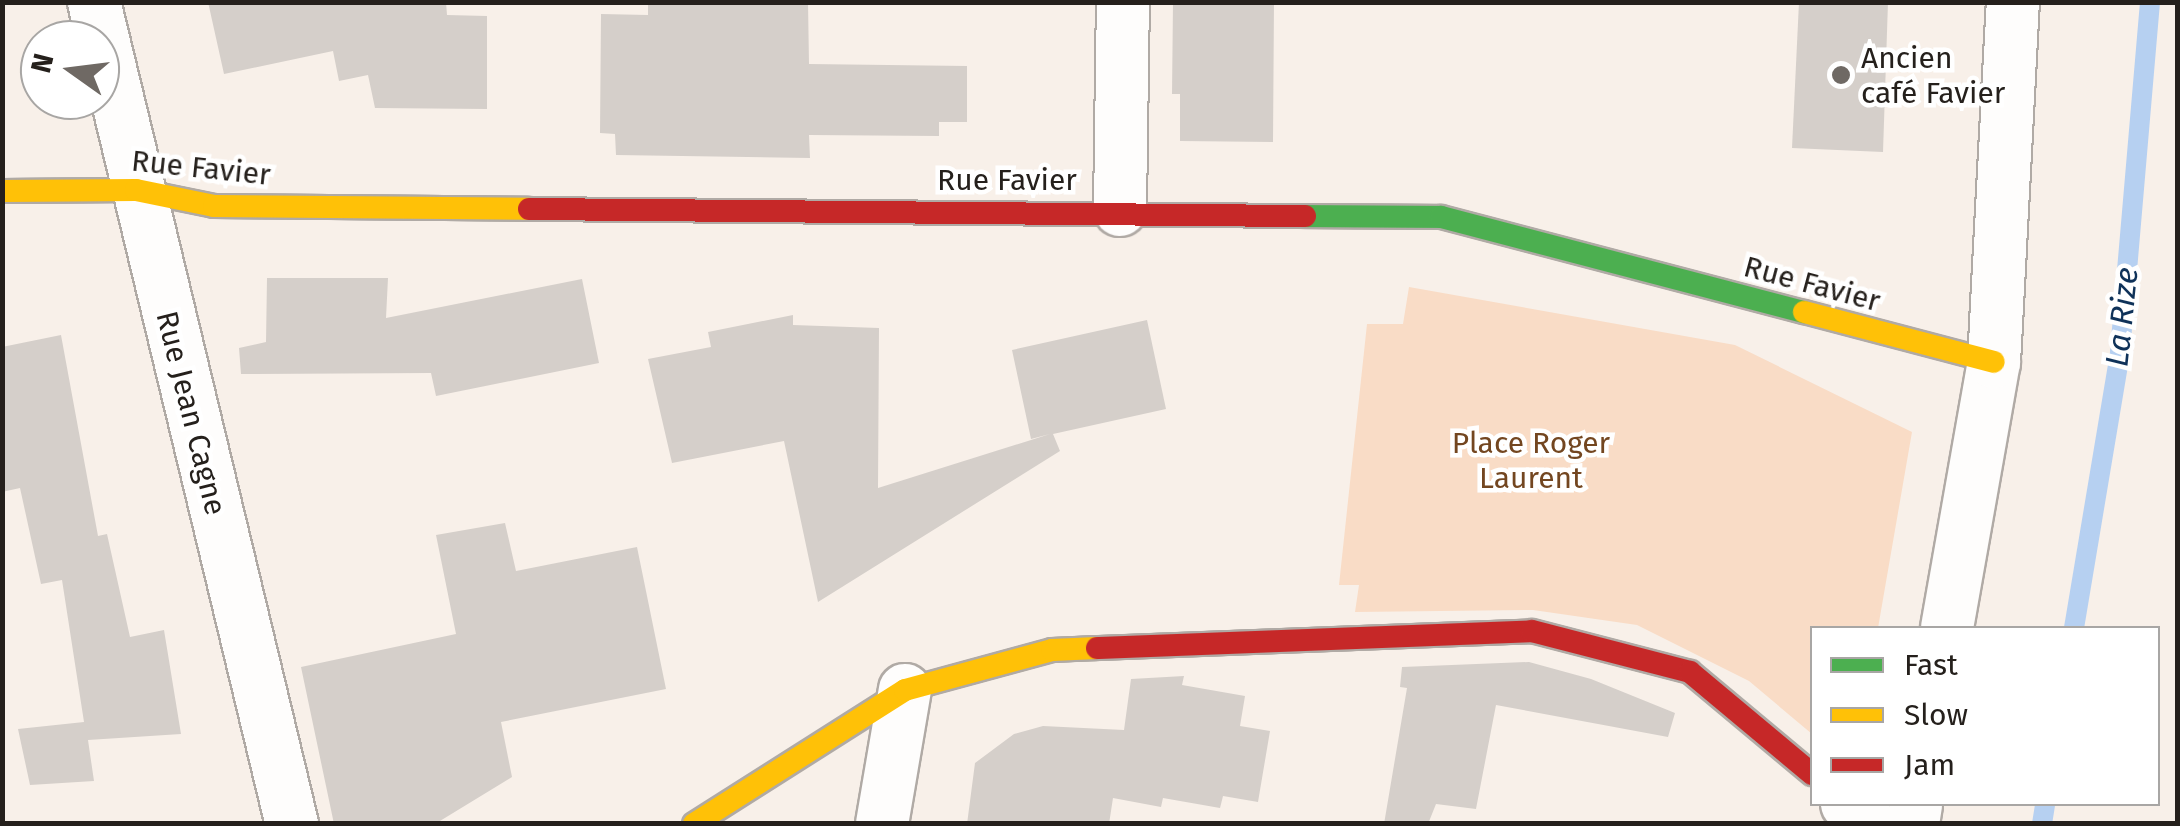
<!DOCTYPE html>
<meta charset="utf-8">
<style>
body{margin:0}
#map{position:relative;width:2180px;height:826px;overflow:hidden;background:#f8f0e9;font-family:"Fira Sans",sans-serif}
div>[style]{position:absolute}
.green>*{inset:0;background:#f9dcc6}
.stream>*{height:20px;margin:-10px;padding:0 10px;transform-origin:10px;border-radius:10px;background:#b6d0f1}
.building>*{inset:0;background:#d5cfca}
.roads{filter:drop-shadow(2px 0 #b0aaa5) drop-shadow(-2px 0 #b0aaa5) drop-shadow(0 2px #b0aaa5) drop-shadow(0 -2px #b0aaa5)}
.street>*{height:52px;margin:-26px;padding:0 26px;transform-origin:26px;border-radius:26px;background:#fefdfc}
.fast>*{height:22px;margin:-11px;padding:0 11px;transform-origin:11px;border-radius:11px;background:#4caf50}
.slow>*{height:22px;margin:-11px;padding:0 11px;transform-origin:11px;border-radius:11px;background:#ffc107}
.jam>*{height:22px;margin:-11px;padding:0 11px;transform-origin:11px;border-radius:11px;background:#c62828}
.dots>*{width:28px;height:28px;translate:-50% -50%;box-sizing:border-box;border:5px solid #fff;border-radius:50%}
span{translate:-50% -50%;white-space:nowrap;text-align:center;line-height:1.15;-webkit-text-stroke:9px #fff;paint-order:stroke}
.poi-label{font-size:30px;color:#25201c}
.left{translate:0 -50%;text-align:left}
.street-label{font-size:30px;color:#25201c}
.park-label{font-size:30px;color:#734620}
.water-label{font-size:32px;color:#0f3259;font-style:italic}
.frame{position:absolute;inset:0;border:5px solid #25201c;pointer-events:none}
.legend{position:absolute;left:1810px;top:626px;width:350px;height:180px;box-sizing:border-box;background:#fff;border:2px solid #a8a6a4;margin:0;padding:12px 18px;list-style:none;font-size:30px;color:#25201c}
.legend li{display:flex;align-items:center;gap:20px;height:50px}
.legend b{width:50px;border:2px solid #a8a6a4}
.north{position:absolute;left:20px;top:20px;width:100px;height:100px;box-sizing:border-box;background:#fff;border:2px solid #a8a6a4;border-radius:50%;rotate:284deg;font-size:28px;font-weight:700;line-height:40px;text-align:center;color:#25201c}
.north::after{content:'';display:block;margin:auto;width:35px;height:45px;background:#6f6964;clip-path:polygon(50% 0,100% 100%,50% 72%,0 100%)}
</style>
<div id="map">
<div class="green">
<div style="clip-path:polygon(1409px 287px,1735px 345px,1912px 432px,1878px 628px,1812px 628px,1812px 734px,1749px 681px,1637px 625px,1533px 610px,1355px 612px,1359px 585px,1339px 585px,1367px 324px,1403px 324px)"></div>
</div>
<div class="stream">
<div style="left:2074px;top:628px;width:280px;rotate:-80.5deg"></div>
<div style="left:2120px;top:352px;width:351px;rotate:-85.1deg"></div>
<div style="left:2042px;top:824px;width:20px;rotate:-81deg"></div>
</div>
<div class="building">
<div style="clip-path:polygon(208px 2px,446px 2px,447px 15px,487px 16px,487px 109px,375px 108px,368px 75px,339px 81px,333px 51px,224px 74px)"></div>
<div style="clip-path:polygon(648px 2px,808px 2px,809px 64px,967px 66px,967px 122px,939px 122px,939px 136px,809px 135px,810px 158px,616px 155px,615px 134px,600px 133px,601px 14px,648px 15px)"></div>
<div style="clip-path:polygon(1173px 2px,1274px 2px,1273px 142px,1180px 141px,1180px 94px,1172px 94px)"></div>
<div style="clip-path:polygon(1799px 2px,1888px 2px,1883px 152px,1792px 148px)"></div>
<div style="clip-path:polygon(267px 278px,388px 278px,386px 318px,582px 279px,599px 363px,436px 396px,431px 373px,241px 374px,239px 348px,266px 342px)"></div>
<div style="clip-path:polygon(793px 315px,793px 325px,879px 328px,878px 488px,1050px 434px,1031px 439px,1012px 350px,1147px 320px,1166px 409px,1053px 434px,1060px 451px,818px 602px,784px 441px,672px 463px,648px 359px,711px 347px,708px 332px)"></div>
<div style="clip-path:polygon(61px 335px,98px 536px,107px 534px,130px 637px,164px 630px,181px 734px,88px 740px,94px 781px,30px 785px,18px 729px,84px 722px,62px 580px,41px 584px,20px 488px,2px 492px,2px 347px)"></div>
<div style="clip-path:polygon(505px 523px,516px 571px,637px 547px,666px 689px,501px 722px,512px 777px,435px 824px,334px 824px,301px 667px,456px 634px,436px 535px)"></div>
<div style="clip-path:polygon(1529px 662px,1591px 679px,1675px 713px,1668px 737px,1496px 705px,1476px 809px,1436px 804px,1428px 824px,1384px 824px,1407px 688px,1400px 687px,1402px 667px)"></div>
<div style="clip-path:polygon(1184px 676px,1182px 685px,1245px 696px,1240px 726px,1270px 731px,1258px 802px,1223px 796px,1220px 808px,1163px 798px,1161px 807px,1113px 798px,1109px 824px,967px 824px,975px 763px,1014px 734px,1043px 726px,1124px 730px,1131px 679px)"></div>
</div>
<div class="roads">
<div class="street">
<div style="left:94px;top:2px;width:846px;rotate:76.46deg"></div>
<div style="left:1120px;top:210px;width:208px;rotate:-89.2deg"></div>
<div style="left:1947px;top:628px;width:270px;rotate:-80deg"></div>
<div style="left:1994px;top:362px;width:361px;rotate:-87deg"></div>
<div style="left:1847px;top:804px;width:31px;rotate:40deg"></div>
<div style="left:882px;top:824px;width:136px;rotate:-80.3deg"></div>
<div style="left:1913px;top:824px;width:20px;rotate:-81deg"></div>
</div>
<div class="fast">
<div style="left:1305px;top:216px;width:136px;rotate:0.4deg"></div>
<div style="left:1441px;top:217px;width:375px;rotate:14.7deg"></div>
</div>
<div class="slow">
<div style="left:2px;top:191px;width:134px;rotate:-0.4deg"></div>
<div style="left:136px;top:190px;width:80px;rotate:11.6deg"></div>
<div style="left:214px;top:206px;width:315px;rotate:0.5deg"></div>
<div style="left:1804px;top:312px;width:196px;rotate:14.7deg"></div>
<div style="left:694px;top:824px;width:250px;rotate:-32.4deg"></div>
<div style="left:905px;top:690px;width:152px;rotate:-15.2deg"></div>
<div style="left:1052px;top:650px;width:45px;rotate:-2.5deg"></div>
</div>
<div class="jam">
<div style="left:529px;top:209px;width:776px;rotate:0.52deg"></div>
<div style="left:1097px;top:648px;width:435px;rotate:-2.2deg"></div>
<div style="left:1532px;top:631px;width:163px;rotate:14.5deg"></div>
<div style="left:1690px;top:672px;width:159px;rotate:39.9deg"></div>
</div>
</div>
<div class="dots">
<div style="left:1841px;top:75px;background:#6f6964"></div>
</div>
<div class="poi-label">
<span class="left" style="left:1861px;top:75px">Ancien<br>café Favier</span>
</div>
<div class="street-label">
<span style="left:201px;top:168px;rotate:6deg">Rue Favier</span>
<span style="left:1007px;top:180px">Rue Favier</span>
<span style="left:1812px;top:284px;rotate:15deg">Rue Favier</span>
<span style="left:191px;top:413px;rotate:76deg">Rue Jean Cagne</span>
</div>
<div class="park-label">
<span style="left:1531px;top:460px">Place Roger<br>Laurent</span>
</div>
<div class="water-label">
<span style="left:2122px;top:317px;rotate:-84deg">La Rize</span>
</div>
<div class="frame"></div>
<ul class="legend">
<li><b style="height:12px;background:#4caf50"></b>Fast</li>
<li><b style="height:12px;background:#ffc107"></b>Slow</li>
<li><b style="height:12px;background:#c62828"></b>Jam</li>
</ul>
<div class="north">N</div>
</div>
